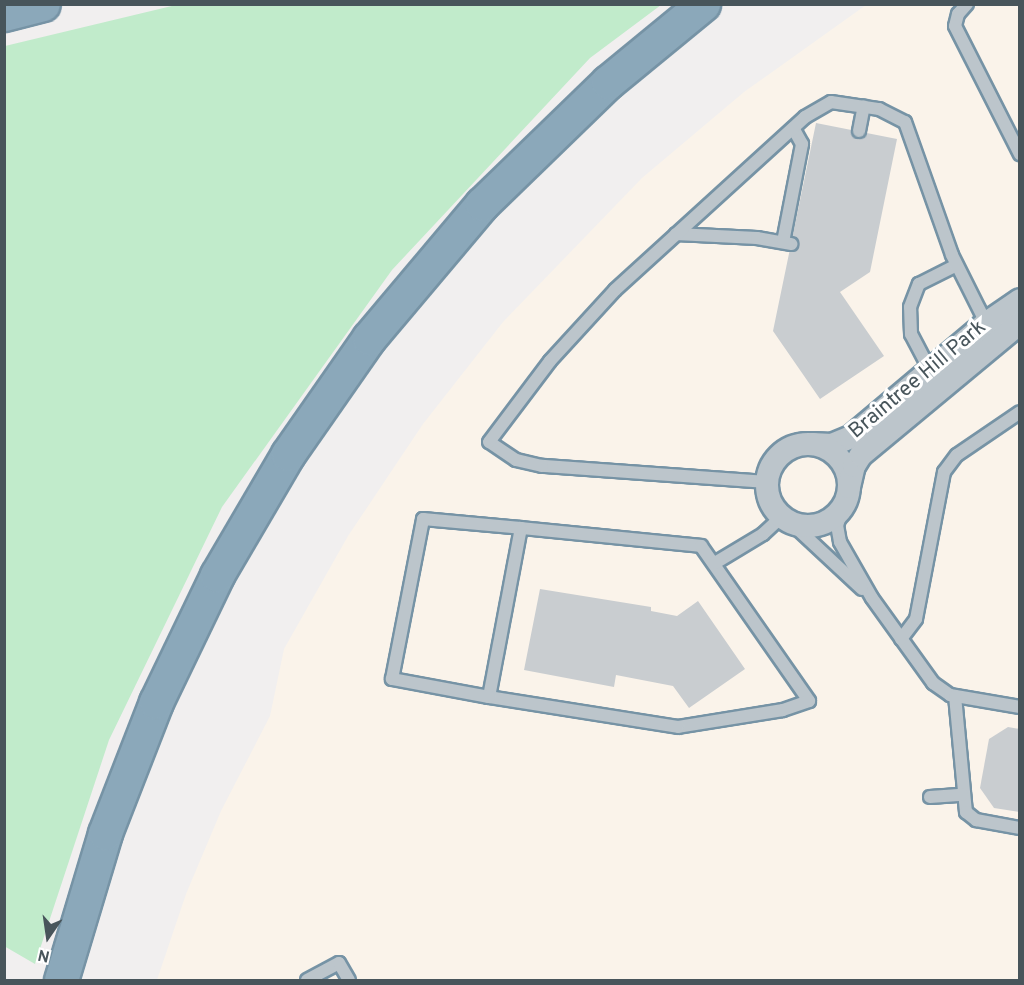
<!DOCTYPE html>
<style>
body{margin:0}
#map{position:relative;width:1024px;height:985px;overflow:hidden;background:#f1efef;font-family:Overpass,sans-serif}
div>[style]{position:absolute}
.commercial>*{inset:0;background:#faf3ea}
.green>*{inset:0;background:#c1ebcb}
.building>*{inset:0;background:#c9cdd0}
.roads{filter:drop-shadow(2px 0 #7693a5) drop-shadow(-2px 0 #7693a5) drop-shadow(0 2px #7693a5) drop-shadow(0 -2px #7693a5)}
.lane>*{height:12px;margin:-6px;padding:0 6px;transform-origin:6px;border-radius:6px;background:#bcc5cb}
.street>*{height:22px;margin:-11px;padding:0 11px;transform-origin:11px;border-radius:11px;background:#bcc5cb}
.street>.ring{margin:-11px;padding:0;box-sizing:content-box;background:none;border:22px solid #bcc5cb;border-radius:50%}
.highway>*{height:33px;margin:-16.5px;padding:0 16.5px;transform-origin:16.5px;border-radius:16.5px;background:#8ba8ba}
span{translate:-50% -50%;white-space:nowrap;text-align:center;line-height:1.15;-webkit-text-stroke:6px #fff;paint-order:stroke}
.street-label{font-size:21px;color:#48555b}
.frame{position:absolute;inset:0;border:6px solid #48555b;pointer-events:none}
.north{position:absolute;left:18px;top:907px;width:60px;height:60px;-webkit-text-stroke:4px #fff;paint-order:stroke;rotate:193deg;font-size:16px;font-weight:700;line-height:24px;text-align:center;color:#48555b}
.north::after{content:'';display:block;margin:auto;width:21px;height:27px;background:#48555b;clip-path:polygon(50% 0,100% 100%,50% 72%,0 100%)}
</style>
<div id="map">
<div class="commercial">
<div style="clip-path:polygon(866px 5px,1019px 5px,1019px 980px,157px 980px,186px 894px,221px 811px,270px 716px,284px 649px,348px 536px,423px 424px,503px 322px,642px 178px,744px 92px)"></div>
</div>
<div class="green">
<div style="clip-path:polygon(176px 5px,661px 5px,590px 58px,392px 270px,222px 507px,109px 740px,35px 964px,4px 946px,5px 46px)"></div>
</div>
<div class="building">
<div style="clip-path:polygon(816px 123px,897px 139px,870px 272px,840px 292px,884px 356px,820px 399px,773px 331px)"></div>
<div style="clip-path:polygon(540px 589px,651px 607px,651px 611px,677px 616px,698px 601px,745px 669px,689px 708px,673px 686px,616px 675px,614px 687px,524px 670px)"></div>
<div style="clip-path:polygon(1008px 727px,1020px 729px,1020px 812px,994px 808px,980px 788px,989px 739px)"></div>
</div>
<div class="roads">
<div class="lane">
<div style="left:967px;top:4px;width:13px;rotate:132deg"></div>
<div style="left:958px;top:14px;width:12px;rotate:104deg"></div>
<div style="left:955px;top:26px;width:144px;rotate:63.1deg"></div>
<div style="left:859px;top:131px;width:25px;rotate:-79deg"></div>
<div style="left:676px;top:234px;width:81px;rotate:2.8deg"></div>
<div style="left:757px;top:238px;width:35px;rotate:10deg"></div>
<div style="left:783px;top:242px;width:100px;rotate:-79deg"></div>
<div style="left:802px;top:144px;width:18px;rotate:-119deg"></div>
<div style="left:932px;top:374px;width:45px;rotate:-117.7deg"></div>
<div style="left:911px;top:334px;width:27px;rotate:-92deg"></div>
<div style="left:910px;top:307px;width:25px;rotate:-69deg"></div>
<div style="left:919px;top:284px;width:42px;rotate:-26.6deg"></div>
<div style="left:767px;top:482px;width:226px;rotate:-175.9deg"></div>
<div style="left:542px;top:466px;width:27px;rotate:-167deg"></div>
<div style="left:516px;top:460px;width:32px;rotate:-146deg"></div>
<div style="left:489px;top:442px;width:101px;rotate:-53deg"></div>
<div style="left:550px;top:361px;width:96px;rotate:-47.5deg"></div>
<div style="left:615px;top:290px;width:257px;rotate:-42.3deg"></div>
<div style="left:805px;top:117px;width:30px;rotate:-30deg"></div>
<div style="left:831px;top:102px;width:49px;rotate:8.3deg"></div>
<div style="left:879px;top:109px;width:29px;rotate:27deg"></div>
<div style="left:905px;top:122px;width:141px;rotate:70.5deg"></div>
<div style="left:952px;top:255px;width:80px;rotate:63.4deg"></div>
<div style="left:845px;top:502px;width:24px;rotate:109deg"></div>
<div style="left:837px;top:525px;width:17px;rotate:80deg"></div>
<div style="left:840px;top:542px;width:64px;rotate:60.3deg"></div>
<div style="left:872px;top:598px;width:105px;rotate:54.3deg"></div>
<div style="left:933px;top:683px;width:21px;rotate:35deg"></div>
<div style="left:950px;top:695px;width:71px;rotate:9.7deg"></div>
<div style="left:788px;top:520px;width:101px;rotate:43deg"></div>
<div style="left:521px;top:528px;width:181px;rotate:5.7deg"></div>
<div style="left:701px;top:546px;width:189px;rotate:55.1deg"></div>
<div style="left:809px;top:701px;width:28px;rotate:161deg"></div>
<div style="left:783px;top:710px;width:106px;rotate:170.8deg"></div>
<div style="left:678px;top:727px;width:191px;rotate:-171deg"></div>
<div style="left:489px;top:697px;width:172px;rotate:-79.3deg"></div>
<div style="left:715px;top:563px;width:56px;rotate:-31.1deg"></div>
<div style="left:763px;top:534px;width:26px;rotate:-43deg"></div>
<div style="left:901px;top:639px;width:25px;rotate:-53deg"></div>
<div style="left:916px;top:619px;width:150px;rotate:-79.2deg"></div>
<div style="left:944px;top:472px;width:21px;rotate:-53deg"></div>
<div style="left:957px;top:455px;width:76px;rotate:-34.3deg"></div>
<div style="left:955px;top:696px;width:117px;rotate:84.6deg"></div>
<div style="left:966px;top:812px;width:13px;rotate:39deg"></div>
<div style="left:976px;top:820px;width:45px;rotate:10.3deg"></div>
<div style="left:489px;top:697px;width:99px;rotate:-169.5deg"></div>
<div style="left:392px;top:679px;width:163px;rotate:-79deg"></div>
<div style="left:423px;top:519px;width:98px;rotate:5.2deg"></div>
<div style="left:930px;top:797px;width:32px;rotate:-4deg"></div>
<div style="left:307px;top:980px;width:36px;rotate:-28deg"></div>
<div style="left:339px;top:963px;width:20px;rotate:60deg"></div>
</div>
<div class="street">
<div style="left:812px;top:444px;width:20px;rotate:3deg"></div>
<div style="left:832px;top:445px;width:21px;rotate:-23deg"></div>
<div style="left:851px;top:437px;width:175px;rotate:-40.1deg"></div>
<div style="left:985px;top:324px;width:42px;rotate:-34.4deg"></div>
<div class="ring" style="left:767px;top:444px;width:60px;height:60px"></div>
<div style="left:849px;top:487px;width:22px;rotate:-77deg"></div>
<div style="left:854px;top:466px;width:13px;rotate:-58deg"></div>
<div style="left:861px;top:455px;width:207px;rotate:-39.7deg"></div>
</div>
<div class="highway">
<div style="left:4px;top:14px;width:40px;rotate:-14.4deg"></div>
<div style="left:61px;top:980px;width:153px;rotate:-73.3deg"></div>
<div style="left:105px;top:833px;width:141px;rotate:-68.7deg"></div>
<div style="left:156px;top:702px;width:141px;rotate:-64.3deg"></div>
<div style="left:217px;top:575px;width:140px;rotate:-59.6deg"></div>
<div style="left:288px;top:454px;width:141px;rotate:-55.1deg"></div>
<div style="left:369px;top:338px;width:175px;rotate:-49.9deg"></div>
<div style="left:482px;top:204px;width:175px;rotate:-44.1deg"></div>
<div style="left:608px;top:82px;width:123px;rotate:-39.4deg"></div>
</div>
</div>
<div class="street-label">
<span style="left:918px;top:380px;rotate:-40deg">Braintree Hill Park</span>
</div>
<div class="frame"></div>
<div class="north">N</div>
</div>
